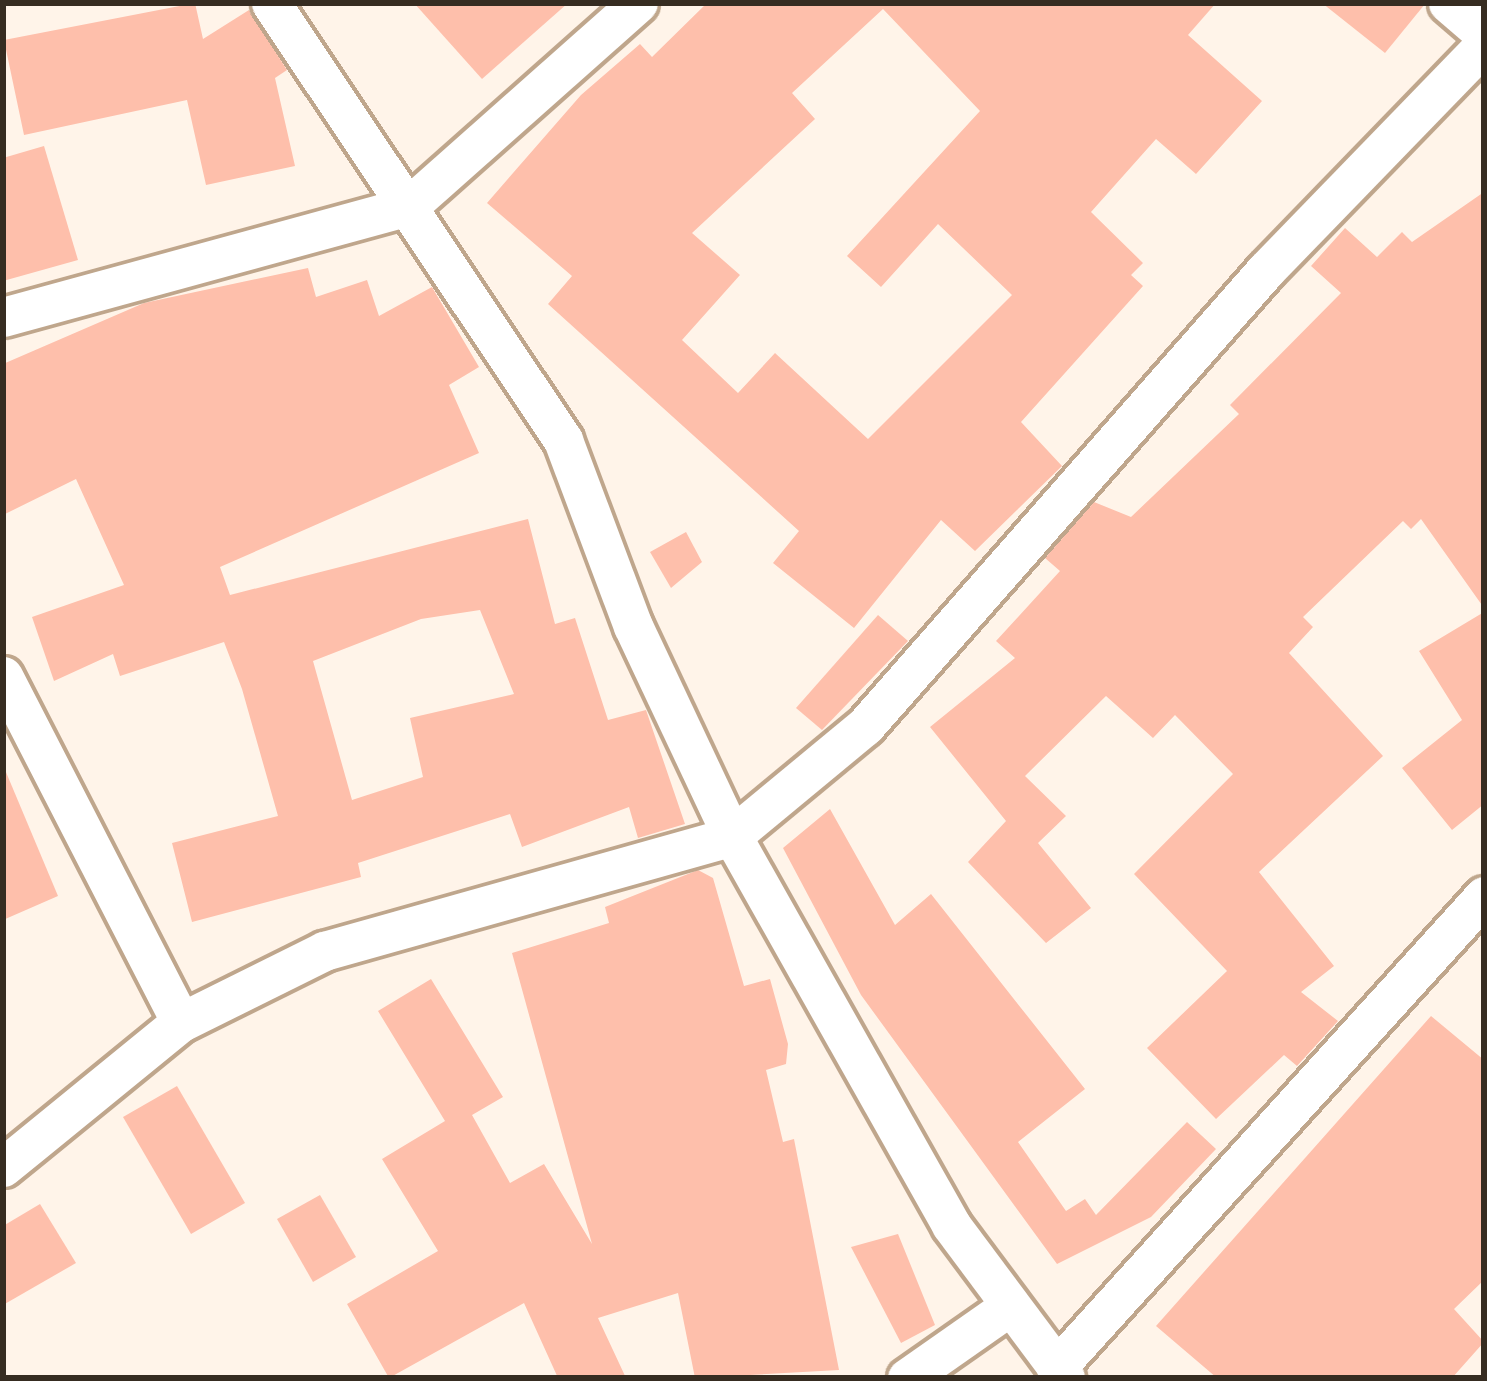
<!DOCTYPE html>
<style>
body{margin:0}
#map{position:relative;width:1487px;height:1381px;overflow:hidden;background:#fff4e9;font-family:Ubuntu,sans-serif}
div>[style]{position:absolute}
.building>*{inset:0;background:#febfab}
.roads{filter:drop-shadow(3px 0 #bfa68c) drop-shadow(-3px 0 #bfa68c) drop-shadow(0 3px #bfa68c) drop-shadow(0 -3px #bfa68c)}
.minor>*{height:39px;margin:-19.5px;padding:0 19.5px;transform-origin:19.5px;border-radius:19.5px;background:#fff}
span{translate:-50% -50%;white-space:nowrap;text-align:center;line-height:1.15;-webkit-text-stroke:10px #fff;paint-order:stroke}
.frame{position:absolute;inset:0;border:6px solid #362c21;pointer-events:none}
</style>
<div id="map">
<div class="building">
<div style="clip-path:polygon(195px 3px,203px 39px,249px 10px,287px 70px,275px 78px,295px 166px,206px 185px,187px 100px,24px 135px,4px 40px)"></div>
<div style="clip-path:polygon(414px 3px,568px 3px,482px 79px)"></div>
<div style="clip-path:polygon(evenodd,707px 3px,1216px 3px,1188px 35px,1262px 101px,1196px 174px,1156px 139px,1091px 212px,1143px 263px,1131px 275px,1143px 286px,1021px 422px,1062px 466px,975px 551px,941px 520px,854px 628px,773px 563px,799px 531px,548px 304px,572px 276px,487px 203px,581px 95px,640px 44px,652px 57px,707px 3px,883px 9px,980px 111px,847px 256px,881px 287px,938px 224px,1012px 295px,868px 439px,775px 353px,738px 393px,682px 340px,740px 275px,692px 233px,815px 119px,792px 93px,883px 9px)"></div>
<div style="clip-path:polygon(1322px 3px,1425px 3px,1425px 4px,1385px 53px)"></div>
<div style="clip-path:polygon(44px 146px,78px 260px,3px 281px,3px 158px)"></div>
<div style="clip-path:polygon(1484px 192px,1484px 608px,1421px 519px,1411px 529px,1403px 521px,1303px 617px,1313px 627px,1289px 653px,1383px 756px,1259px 872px,1334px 966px,1301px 992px,1338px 1021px,1297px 1066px,1284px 1055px,1216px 1119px,1147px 1048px,1227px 971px,1134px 874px,1233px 774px,1175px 715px,1153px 738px,1106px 696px,1025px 776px,1066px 816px,1038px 843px,1091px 908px,1046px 943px,968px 862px,1006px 821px,930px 727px,1015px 658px,996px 641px,1060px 571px,1045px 558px,1094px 502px,1131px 517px,1239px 414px,1230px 405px,1341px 293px,1311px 266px,1345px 228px,1377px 257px,1402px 232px,1412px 242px)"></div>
<div style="clip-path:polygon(evenodd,308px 268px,316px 297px,367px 280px,379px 316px,432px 287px,479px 367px,449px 385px,479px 453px,220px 567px,230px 595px,528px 519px,555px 624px,575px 618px,608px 720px,646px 710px,685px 824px,638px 838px,629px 807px,522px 847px,510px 814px,358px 863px,361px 877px,192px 922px,172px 843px,278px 816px,242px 689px,224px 642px,120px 676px,113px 654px,54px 681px,32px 617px,124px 585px,76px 479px,3px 515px,3px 364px,144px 303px,308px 268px,480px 610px,514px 694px,410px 718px,423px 777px,352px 800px,313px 661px,421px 619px,480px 610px)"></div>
<div style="clip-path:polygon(686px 532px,702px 562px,671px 588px,650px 552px)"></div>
<div style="clip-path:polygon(1484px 612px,1484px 804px,1452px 830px,1402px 768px,1462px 720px,1419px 651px)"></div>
<div style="clip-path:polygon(878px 615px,908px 641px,822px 730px,796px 708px)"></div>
<div style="clip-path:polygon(3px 765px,58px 896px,3px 920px)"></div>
<div style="clip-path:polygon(830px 809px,895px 925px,931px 894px,1085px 1089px,1018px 1142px,1066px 1211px,1085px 1199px,1096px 1215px,1187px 1122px,1216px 1149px,1151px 1217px,1057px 1264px,861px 995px,783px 848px)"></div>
<div style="clip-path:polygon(698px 870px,713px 878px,744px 986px,770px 979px,788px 1044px,786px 1064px,766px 1070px,783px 1142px,794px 1139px,839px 1370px,695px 1378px,678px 1293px,598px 1318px,626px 1378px,558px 1378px,524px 1303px,389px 1378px,347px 1304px,438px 1251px,382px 1159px,445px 1121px,378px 1011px,431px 979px,503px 1097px,472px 1115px,510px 1183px,544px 1164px,592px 1244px,512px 953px,609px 923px,605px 907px)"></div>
<div style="clip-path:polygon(1431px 1016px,1484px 1060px,1484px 1280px,1454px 1309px,1484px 1342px,1452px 1378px,1217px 1378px,1156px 1326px)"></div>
<div style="clip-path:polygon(177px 1086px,245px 1203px,191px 1234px,123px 1117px)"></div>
<div style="clip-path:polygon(320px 1195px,356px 1257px,313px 1282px,277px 1219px)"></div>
<div style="clip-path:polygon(40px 1204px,76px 1263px,3px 1305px,3px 1226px)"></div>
<div style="clip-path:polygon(898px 1234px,935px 1325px,901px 1343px,851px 1247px)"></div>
</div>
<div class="roads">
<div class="minor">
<div style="left:271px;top:3px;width:526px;rotate:56.25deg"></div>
<div style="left:563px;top:440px;width:199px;rotate:69.4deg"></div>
<div style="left:633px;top:626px;width:232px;rotate:64.8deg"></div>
<div style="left:732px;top:836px;width:446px;rotate:60.6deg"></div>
<div style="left:951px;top:1225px;width:191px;rotate:53.3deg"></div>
<div style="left:1448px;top:3px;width:48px;rotate:40.7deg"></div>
<div style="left:3px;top:317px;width:421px;rotate:-15.3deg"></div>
<div style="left:409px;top:206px;width:306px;rotate:-41.6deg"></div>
<div style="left:3px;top:676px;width:389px;rotate:62.8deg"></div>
<div style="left:3px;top:1167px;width:230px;rotate:-39.2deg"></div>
<div style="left:181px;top:1022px;width:160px;rotate:-26.4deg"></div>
<div style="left:324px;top:951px;width:424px;rotate:-15.7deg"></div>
<div style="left:732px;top:836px;width:173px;rotate:-39.6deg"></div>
<div style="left:865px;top:726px;width:606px;rotate:-48.68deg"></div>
<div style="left:1265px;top:271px;width:315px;rotate:-45.9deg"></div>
<div style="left:1056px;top:1368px;width:637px;rotate:-47.8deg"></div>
<div style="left:907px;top:1378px;width:126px;rotate:-35deg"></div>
</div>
</div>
<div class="frame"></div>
</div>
